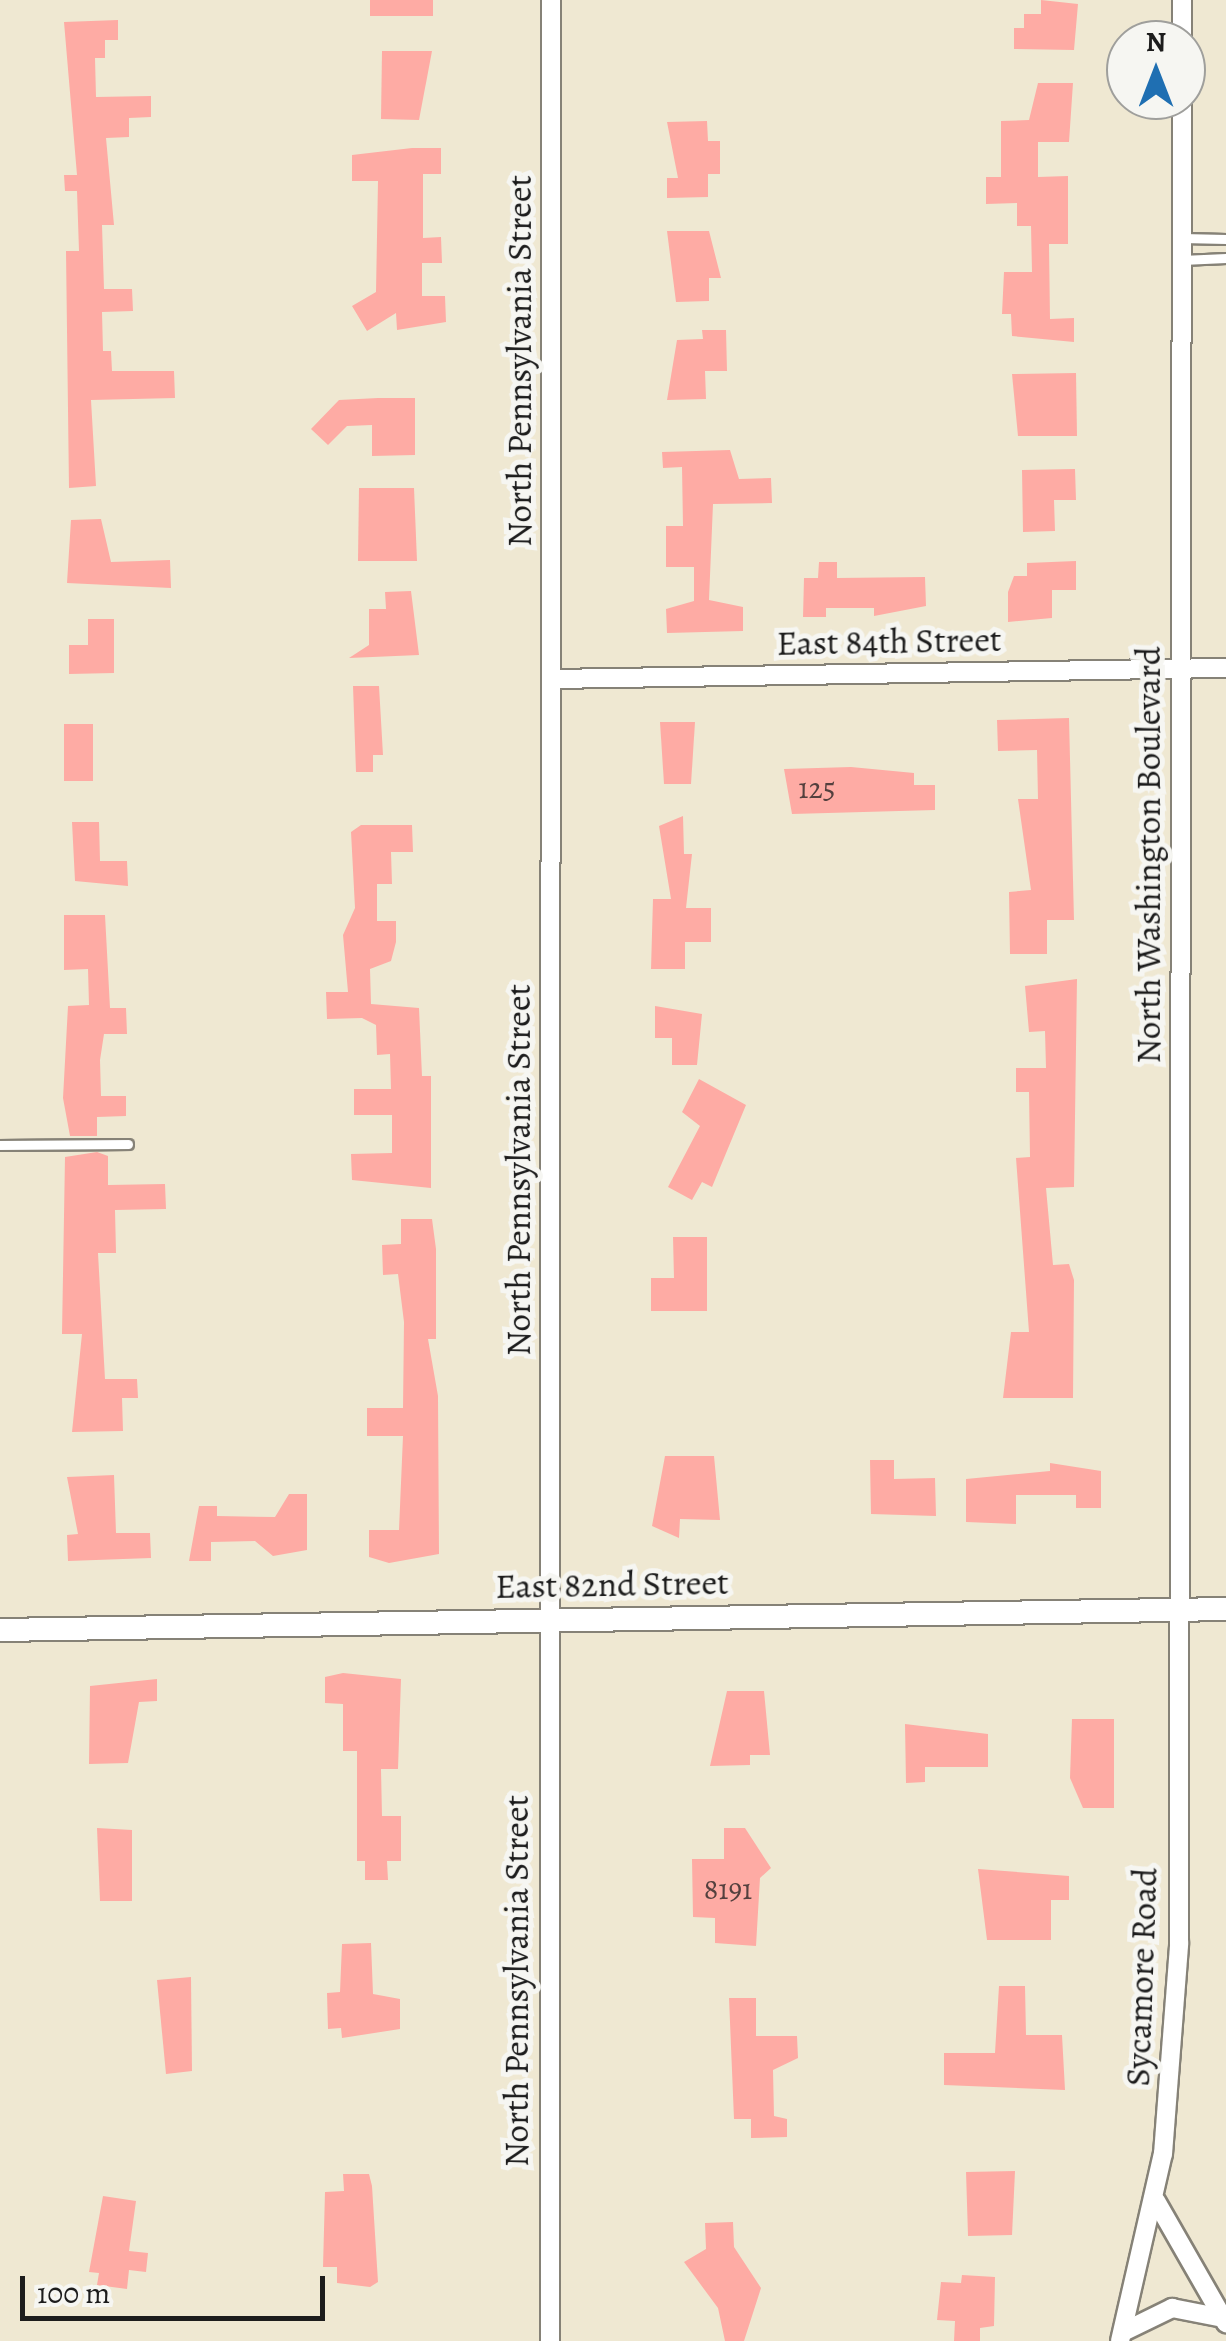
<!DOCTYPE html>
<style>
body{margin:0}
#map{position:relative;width:1226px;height:2341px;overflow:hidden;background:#efe8d2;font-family:Alegreya,serif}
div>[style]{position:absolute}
.building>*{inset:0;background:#feaba4}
.roads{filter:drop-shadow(2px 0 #868277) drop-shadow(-2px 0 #868277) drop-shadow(0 2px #868277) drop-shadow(0 -2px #868277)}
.service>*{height:9px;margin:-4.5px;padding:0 4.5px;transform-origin:4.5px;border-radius:4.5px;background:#fff}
.minor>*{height:18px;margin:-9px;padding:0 9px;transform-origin:9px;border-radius:9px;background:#fff}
.tertiary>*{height:22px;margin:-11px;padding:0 11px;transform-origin:11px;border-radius:11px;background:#fff}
span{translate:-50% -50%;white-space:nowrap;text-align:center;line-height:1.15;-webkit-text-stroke:10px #f6f6f2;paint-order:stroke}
.number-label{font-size:30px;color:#54403e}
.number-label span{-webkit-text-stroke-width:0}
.street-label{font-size:35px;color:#1c1c1c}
.north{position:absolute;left:1106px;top:20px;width:100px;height:100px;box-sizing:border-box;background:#f6f6f2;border:2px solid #9f9f9c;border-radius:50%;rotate:0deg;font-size:28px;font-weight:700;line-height:40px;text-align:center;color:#1c1c1c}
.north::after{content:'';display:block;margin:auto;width:35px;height:45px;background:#1f6fb2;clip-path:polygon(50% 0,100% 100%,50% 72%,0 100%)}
.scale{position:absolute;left:20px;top:2276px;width:305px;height:45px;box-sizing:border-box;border:5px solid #1c1c1c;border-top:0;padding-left:12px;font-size:30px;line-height:35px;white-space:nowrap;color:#1c1c1c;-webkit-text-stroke:8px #f6f6f2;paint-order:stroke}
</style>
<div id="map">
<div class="building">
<div style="clip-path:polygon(370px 0,433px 0,433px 16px,370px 16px)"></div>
<div style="clip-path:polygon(1041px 0,1078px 4px,1074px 50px,1014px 49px,1014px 28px,1024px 28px,1024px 14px,1041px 14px)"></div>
<div style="clip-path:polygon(118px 20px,118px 40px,105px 40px,105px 58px,95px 58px,96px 97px,151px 96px,151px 117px,129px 118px,129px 137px,106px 138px,114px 225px,102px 225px,104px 289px,132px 289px,133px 311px,102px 312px,103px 351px,111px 351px,112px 371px,174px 371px,175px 398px,91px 400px,96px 486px,69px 488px,66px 251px,79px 251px,77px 191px,65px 191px,64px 175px,77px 175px,64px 22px)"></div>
<div style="clip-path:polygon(382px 51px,432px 51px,419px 120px,381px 119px)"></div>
<div style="clip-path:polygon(1038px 83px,1073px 83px,1069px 142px,1038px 142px,1038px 177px,1068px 176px,1068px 244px,1049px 244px,1050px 319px,1074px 318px,1074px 342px,1012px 336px,1011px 314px,1002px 314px,1004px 272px,1032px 272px,1031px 226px,1017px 226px,1017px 203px,986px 204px,986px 177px,1001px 177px,1001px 121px,1029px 120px)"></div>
<div style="clip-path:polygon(707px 121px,708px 141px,720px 141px,720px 174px,708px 174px,708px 197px,667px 198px,667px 178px,678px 178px,667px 122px)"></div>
<div style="clip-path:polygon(412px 148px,441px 148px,441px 174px,423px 174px,423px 238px,441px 237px,442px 263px,422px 263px,422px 296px,445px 296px,446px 322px,397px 330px,396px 313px,367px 331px,352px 306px,376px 292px,378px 181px,352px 181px,352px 155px)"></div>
<div style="clip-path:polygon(667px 231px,709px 231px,721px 278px,709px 278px,709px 301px,676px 302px)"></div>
<div style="clip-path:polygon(702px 330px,726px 330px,727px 371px,705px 371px,706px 399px,667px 400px,677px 340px,703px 339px)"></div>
<div style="clip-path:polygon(1076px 373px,1077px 436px,1018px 436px,1012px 374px)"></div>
<div style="clip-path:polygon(378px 398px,415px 398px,415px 455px,372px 456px,372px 425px,347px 426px,328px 445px,311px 429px,339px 400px)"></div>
<div style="clip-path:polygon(730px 450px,739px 479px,771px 478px,772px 503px,713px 504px,709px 600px,743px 607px,743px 631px,667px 633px,666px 609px,694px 601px,694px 567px,666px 567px,666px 526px,683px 526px,682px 467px,663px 468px,662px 452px)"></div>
<div style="clip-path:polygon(1075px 469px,1076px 500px,1054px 500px,1055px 531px,1023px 532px,1022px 470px)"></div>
<div style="clip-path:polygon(359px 488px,414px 488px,417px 561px,358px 561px)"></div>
<div style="clip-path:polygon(101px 519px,111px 562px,170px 560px,171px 588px,67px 583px,71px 520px)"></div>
<div style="clip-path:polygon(1076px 561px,1076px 590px,1052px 590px,1052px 618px,1008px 622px,1008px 592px,1014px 576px,1027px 576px,1027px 563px)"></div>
<div style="clip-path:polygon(819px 562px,837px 562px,837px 578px,925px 577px,926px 606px,874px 616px,874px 608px,826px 608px,826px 617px,803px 617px,804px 578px,818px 578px)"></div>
<div style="clip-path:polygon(411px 591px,419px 655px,349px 658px,369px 645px,369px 609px,386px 609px,385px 592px)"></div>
<div style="clip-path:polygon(88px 619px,114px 619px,114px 673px,69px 674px,69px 645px,88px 645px)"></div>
<div style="clip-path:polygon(353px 686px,379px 686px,383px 755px,373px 755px,373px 772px,356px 772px)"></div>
<div style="clip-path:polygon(1069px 718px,1074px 920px,1047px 920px,1047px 954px,1010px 954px,1009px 892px,1031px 890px,1018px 799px,1038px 799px,1037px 750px,998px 751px,997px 720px)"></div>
<div style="clip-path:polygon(660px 722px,695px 722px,691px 784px,664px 784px)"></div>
<div style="clip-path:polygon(64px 724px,93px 724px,93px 781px,64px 781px)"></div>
<div style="clip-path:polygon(851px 767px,914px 773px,914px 785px,935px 785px,935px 810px,792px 814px,784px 769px)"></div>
<div style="clip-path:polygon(683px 816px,684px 854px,692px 854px,686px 908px,711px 908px,711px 942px,685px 942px,685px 969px,651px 969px,653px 899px,671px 899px,659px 826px)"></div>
<div style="clip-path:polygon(72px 822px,99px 822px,100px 861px,127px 861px,128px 886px,75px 881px)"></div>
<div style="clip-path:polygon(361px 825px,412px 825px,413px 852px,391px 852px,392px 884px,377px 884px,377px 921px,396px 921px,396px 942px,391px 961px,370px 969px,371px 1004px,419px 1008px,422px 1076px,431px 1076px,431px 1188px,352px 1180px,351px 1154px,392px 1153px,392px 1115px,354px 1115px,354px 1089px,391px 1089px,390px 1054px,377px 1055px,376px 1025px,362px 1018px,327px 1019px,326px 992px,348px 992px,343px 935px,355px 908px,351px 832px)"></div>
<div style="clip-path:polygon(64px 915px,105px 915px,110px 1008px,126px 1008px,127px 1034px,104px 1034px,100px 1060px,101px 1096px,126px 1096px,126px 1116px,97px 1117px,97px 1136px,70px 1136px,63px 1098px,68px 1006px,89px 1005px,88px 969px,64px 970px)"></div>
<div style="clip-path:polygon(1077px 979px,1074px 1187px,1046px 1188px,1053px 1265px,1069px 1264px,1074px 1280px,1073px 1398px,1003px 1398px,1011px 1332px,1029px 1332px,1016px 1158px,1030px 1157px,1029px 1092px,1016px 1092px,1016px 1068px,1046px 1068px,1045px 1031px,1029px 1032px,1025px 986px)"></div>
<div style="clip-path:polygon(655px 1006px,702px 1014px,697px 1065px,672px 1065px,672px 1038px,655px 1038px)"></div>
<div style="clip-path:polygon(699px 1079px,746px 1105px,712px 1187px,702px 1182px,692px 1200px,668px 1187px,700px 1126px,682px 1112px)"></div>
<div style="clip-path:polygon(97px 1152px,108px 1156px,108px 1185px,165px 1184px,166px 1209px,115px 1210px,116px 1253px,98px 1253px,105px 1379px,137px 1379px,138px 1398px,122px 1398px,123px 1431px,72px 1432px,82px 1334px,62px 1334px,65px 1157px)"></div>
<div style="clip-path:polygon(401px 1219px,432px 1219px,436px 1249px,436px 1339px,428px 1339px,438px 1396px,439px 1554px,389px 1563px,369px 1557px,369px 1530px,399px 1530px,403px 1436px,367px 1436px,367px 1408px,403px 1408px,404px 1322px,398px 1274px,383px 1275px,382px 1245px,401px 1244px)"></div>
<div style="clip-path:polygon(673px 1237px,707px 1237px,707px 1311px,651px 1311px,651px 1278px,674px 1278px)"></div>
<div style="clip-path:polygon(665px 1456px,714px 1456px,720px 1520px,680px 1519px,679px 1538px,652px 1526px)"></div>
<div style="clip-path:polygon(870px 1460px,894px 1460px,894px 1479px,935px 1478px,936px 1516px,871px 1514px)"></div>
<div style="clip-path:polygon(1050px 1463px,1101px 1471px,1101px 1508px,1076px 1508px,1076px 1495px,1016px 1495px,1016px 1524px,966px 1522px,966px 1479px,1050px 1471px)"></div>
<div style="clip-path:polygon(114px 1475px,116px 1533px,150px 1533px,151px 1558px,68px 1561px,67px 1535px,78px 1534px,67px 1477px)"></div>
<div style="clip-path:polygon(289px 1494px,307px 1494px,307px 1550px,273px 1556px,255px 1541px,211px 1542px,211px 1561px,189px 1561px,199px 1506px,217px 1506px,217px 1516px,275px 1517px)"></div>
<div style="clip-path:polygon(343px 1673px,401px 1679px,398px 1769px,381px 1769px,382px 1816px,401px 1816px,401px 1861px,387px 1861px,388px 1880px,365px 1880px,365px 1861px,357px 1861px,357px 1751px,343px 1751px,343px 1704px,325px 1703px,325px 1677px)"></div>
<div style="clip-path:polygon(157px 1679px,157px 1701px,139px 1702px,128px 1763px,89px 1764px,90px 1686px)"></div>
<div style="clip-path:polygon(727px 1691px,764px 1691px,770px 1755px,750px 1755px,750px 1765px,710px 1766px)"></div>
<div style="clip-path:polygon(1072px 1719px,1114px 1719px,1114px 1808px,1083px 1808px,1070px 1778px)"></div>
<div style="clip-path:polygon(905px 1724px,988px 1734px,988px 1767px,925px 1767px,925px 1782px,906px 1783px)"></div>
<div style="clip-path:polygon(97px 1828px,132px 1830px,132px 1901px,100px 1901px)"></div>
<div style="clip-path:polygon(724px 1828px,745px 1828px,771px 1868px,760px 1878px,756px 1946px,715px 1943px,715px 1918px,693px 1917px,692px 1859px,724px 1859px)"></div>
<div style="clip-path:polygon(978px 1869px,1069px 1876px,1069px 1900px,1051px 1900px,1051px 1940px,987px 1940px)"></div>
<div style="clip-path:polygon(371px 1943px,373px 1994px,400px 1999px,400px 2029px,342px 2038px,341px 2028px,328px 2029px,327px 1993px,340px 1992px,342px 1944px)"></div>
<div style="clip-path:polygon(191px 1977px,192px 2071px,166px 2074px,157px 1980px)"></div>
<div style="clip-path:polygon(999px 1986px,1025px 1986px,1026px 2035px,1062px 2035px,1065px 2090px,944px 2085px,944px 2053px,995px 2053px)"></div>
<div style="clip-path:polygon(729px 1998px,756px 1998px,756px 2036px,797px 2036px,798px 2058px,773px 2070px,774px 2116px,787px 2119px,787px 2137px,751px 2138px,751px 2119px,734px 2119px)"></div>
<div style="clip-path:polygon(1015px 2171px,1012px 2235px,968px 2236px,966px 2172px)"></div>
<div style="clip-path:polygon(343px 2174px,369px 2174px,372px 2186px,378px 2282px,370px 2287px,337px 2283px,337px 2267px,323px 2267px,325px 2192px,344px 2191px)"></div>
<div style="clip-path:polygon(103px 2196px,136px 2201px,129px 2251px,148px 2253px,146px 2272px,129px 2270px,127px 2289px,97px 2285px,99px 2273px,89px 2272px)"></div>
<div style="clip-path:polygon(733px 2222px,734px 2247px,761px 2288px,744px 2341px,725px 2341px,718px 2308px,684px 2262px,706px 2249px,705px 2223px)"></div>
<div style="clip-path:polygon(962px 2275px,995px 2277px,994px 2326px,980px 2328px,980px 2341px,954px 2341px,955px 2321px,937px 2320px,941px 2282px,961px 2283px)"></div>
</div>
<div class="roads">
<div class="service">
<div style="left:1182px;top:238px;width:44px;rotate:1.3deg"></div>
<div style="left:1182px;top:260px;width:44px;rotate:-2.6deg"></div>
<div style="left:0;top:1145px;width:128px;rotate:-0.4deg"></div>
</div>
<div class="minor">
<div style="left:1182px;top:0;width:40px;rotate:90deg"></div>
<div style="left:552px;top:679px;width:674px;rotate:-0.94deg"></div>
<div style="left:1156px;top:2201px;width:141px;rotate:60.2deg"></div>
<div style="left:1123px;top:2332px;width:55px;rotate:-26.1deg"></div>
<div style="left:1172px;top:2308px;width:52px;rotate:11.1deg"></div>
<div style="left:550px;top:2341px;width:2341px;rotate:-89.98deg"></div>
<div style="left:1120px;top:2341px;width:192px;rotate:-77.1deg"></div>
<div style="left:1163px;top:2154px;width:211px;rotate:-85.6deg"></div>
<div style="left:1179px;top:1944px;width:1844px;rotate:-89.91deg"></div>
</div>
<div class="tertiary">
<div style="left:0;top:1630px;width:1226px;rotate:-0.98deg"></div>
</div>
</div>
<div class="number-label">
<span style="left:817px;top:788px">125</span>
<span style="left:728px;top:1889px">8191</span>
</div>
<div class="street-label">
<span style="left:519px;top:361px;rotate:-90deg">North Pennsylvania Street</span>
<span style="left:889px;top:641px;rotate:-1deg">East 84th Street</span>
<span style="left:1148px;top:855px;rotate:-90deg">North Washington Boulevard</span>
<span style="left:518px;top:1170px;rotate:-90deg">North Pennsylvania Street</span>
<span style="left:612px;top:1584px;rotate:-1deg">East 82nd Street</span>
<span style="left:1141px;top:1977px;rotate:-88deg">Sycamore Road</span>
<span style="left:516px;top:1981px;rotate:-90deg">North Pennsylvania Street</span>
</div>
<div class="north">N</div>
<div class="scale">100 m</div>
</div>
